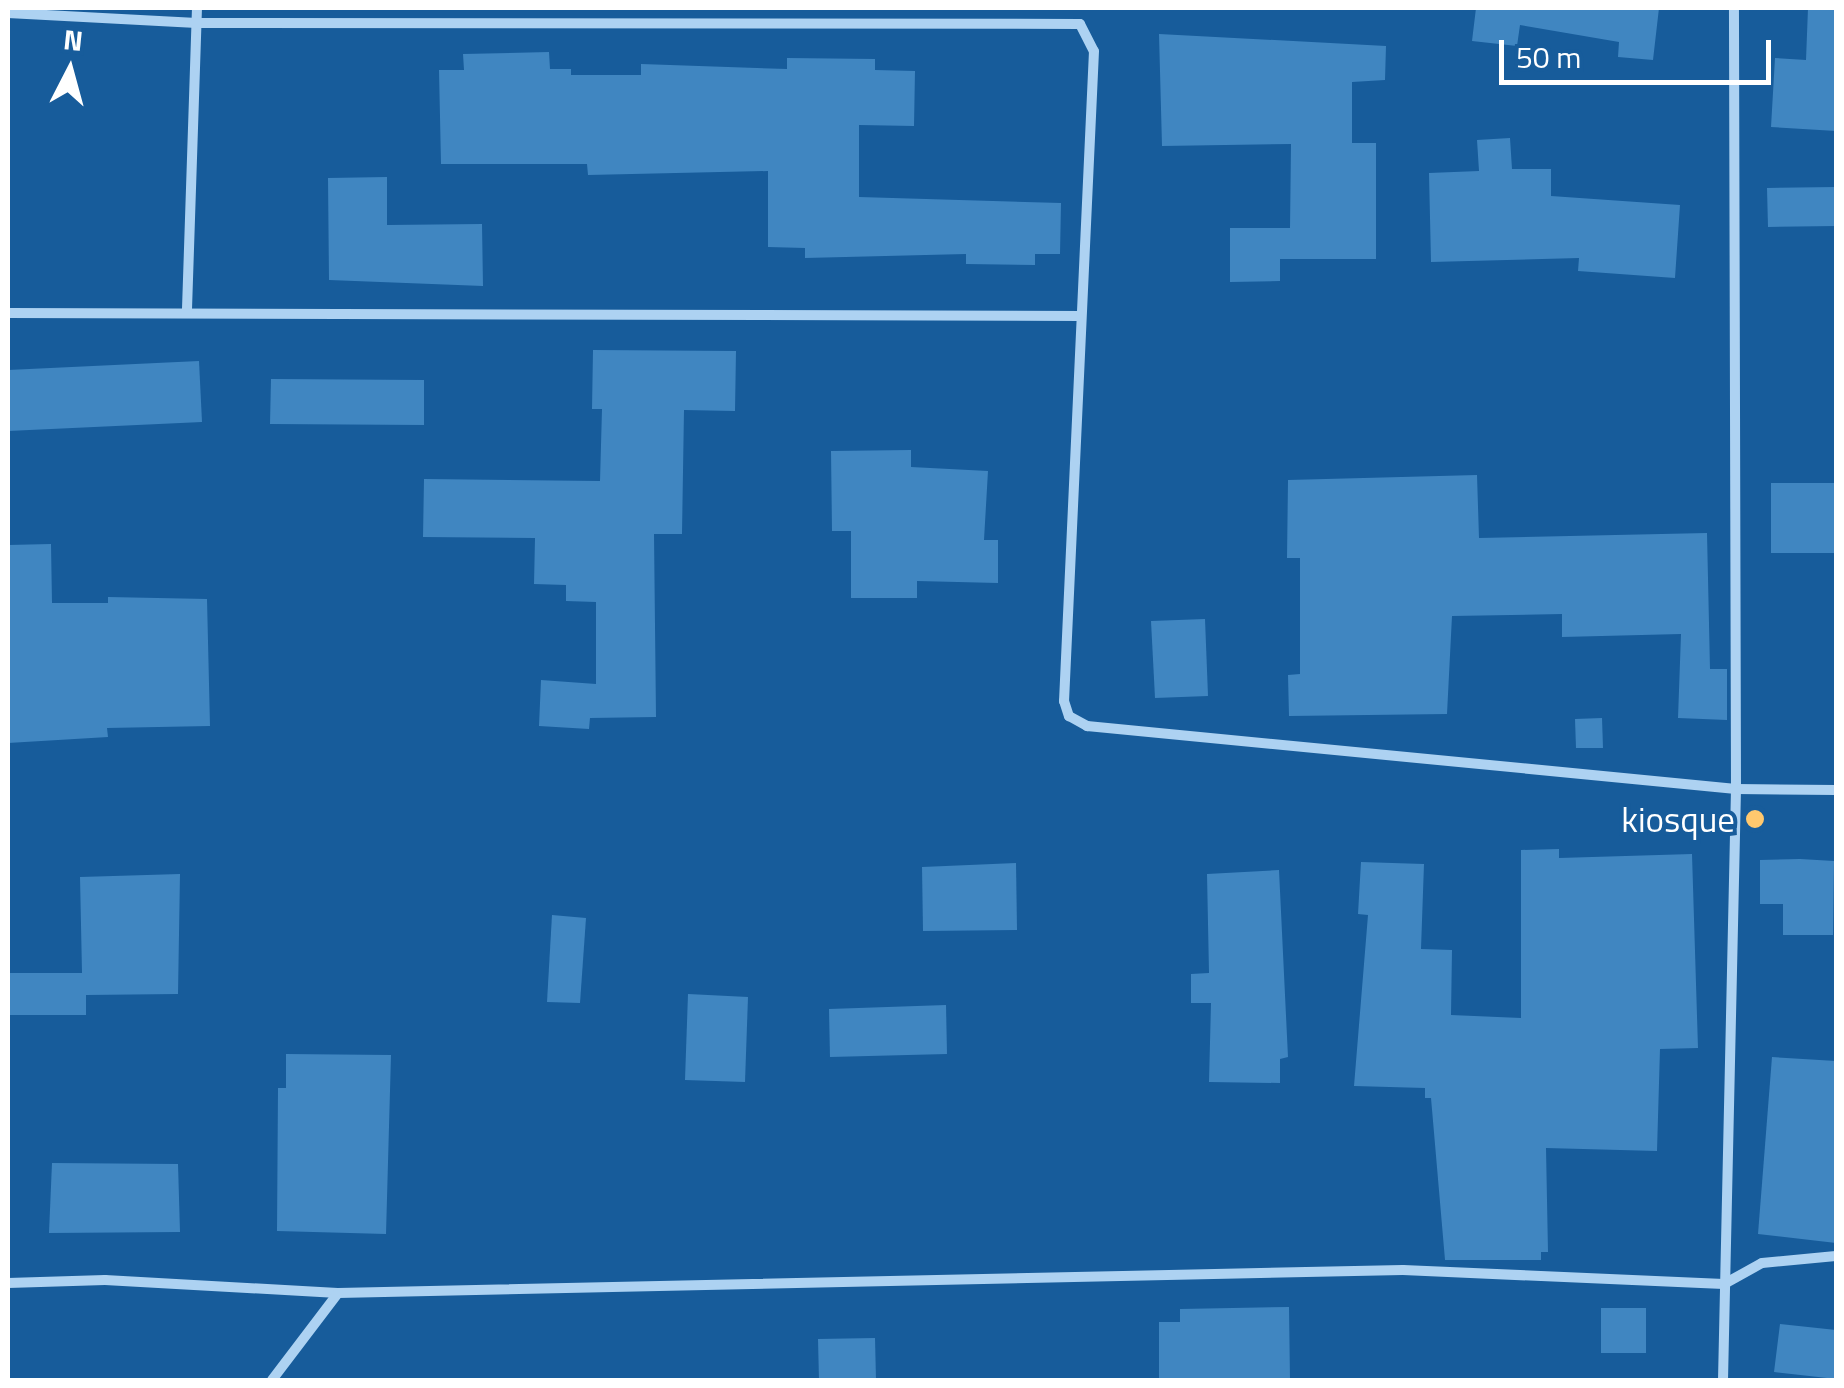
<!DOCTYPE html>
<style>
body{margin:0}
#map{position:relative;width:1844px;height:1388px;overflow:hidden;background:#175c9b;font-family:"Titillium Web",sans-serif}
div>[style]{position:absolute}
.building>*{inset:0;background:#4086c1}
.street>*{height:10px;margin:-5px;padding:0 5px;transform-origin:5px;border-radius:5px;background:#add2f2}
.dots>*{width:28px;height:28px;translate:-50% -50%;box-sizing:border-box;border:5px solid #175c9b;border-radius:50%}
span{translate:-50% -50%;white-space:nowrap;text-align:center;line-height:1.15;-webkit-text-stroke:8px #175c9b;paint-order:stroke}
.poi-label{font-size:35px;color:#fff}
.right{translate:-100% -50%;text-align:right}
.frame{position:absolute;inset:0;border:10px solid #fff;pointer-events:none}
.north{position:absolute;left:20px;top:20px;width:100px;height:100px;-webkit-text-stroke:8px #175c9b;paint-order:stroke;rotate:6deg;font-size:28px;font-weight:700;line-height:40px;text-align:center;color:#fff}
.north::after{content:'';display:block;margin:auto;width:35px;height:45px;background:#fff;clip-path:polygon(50% 0,100% 100%,50% 72%,0 100%)}
.scale{position:absolute;left:1499px;top:40px;width:272px;height:45px;box-sizing:border-box;border:5px solid #fff;border-top:0;padding-left:12px;font-size:30px;line-height:35px;white-space:nowrap;color:#fff;-webkit-text-stroke:8px #175c9b;paint-order:stroke}
</style>
<div id="map">
<div class="building">
<div style="clip-path:polygon(1476px 8px,1659px 8px,1653px 60px,1618px 57px,1619px 42px,1520px 25px,1517px 46px,1472px 41px)"></div>
<div style="clip-path:polygon(1808px 8px,1836px 8px,1836px 131px,1771px 127px,1775px 58px,1806px 60px)"></div>
<div style="clip-path:polygon(1159px 34px,1386px 46px,1385px 80px,1352px 82px,1352px 143px,1376px 143px,1376px 259px,1280px 259px,1280px 281px,1230px 282px,1230px 228px,1290px 228px,1291px 144px,1162px 146px)"></div>
<div style="clip-path:polygon(549px 52px,550px 69px,571px 69px,571px 75px,641px 75px,641px 64px,787px 69px,787px 58px,875px 59px,875px 70px,915px 71px,914px 126px,859px 125px,859px 197px,1061px 203px,1060px 254px,1035px 254px,1035px 265px,966px 264px,966px 254px,805px 258px,805px 248px,768px 247px,768px 171px,588px 175px,587px 164px,441px 164px,439px 70px,464px 70px,463px 54px)"></div>
<div style="clip-path:polygon(1510px 138px,1512px 169px,1551px 169px,1551px 196px,1680px 205px,1675px 278px,1578px 271px,1579px 258px,1431px 262px,1429px 173px,1479px 171px,1477px 140px)"></div>
<div style="clip-path:polygon(387px 177px,387px 225px,482px 224px,483px 286px,329px 280px,328px 178px)"></div>
<div style="clip-path:polygon(1836px 187px,1836px 226px,1768px 227px,1767px 188px)"></div>
<div style="clip-path:polygon(593px 350px,736px 351px,735px 411px,684px 410px,682px 534px,654px 534px,656px 717px,590px 718px,589px 729px,539px 726px,541px 680px,596px 684px,596px 602px,566px 601px,566px 585px,534px 584px,535px 538px,423px 537px,424px 479px,600px 481px,602px 409px,592px 409px)"></div>
<div style="clip-path:polygon(199px 361px,202px 422px,8px 431px,8px 370px)"></div>
<div style="clip-path:polygon(271px 379px,424px 380px,424px 425px,270px 424px)"></div>
<div style="clip-path:polygon(911px 450px,911px 467px,988px 471px,984px 540px,998px 540px,998px 583px,917px 581px,917px 598px,851px 598px,851px 531px,832px 531px,831px 451px)"></div>
<div style="clip-path:polygon(1477px 475px,1479px 538px,1707px 533px,1710px 669px,1727px 669px,1727px 720px,1678px 718px,1681px 634px,1562px 637px,1562px 614px,1452px 616px,1447px 714px,1289px 716px,1288px 675px,1300px 674px,1300px 558px,1287px 558px,1288px 480px)"></div>
<div style="clip-path:polygon(1771px 483px,1836px 483px,1836px 553px,1771px 553px)"></div>
<div style="clip-path:polygon(51px 544px,52px 603px,108px 603px,108px 597px,207px 599px,210px 726px,107px 728px,108px 737px,8px 743px,8px 545px)"></div>
<div style="clip-path:polygon(1205px 619px,1208px 696px,1155px 698px,1151px 621px)"></div>
<div style="clip-path:polygon(1602px 718px,1603px 748px,1576px 748px,1575px 719px)"></div>
<div style="clip-path:polygon(1559px 849px,1559px 858px,1692px 854px,1698px 1048px,1660px 1049px,1657px 1151px,1546px 1148px,1548px 1252px,1541px 1252px,1541px 1260px,1445px 1260px,1431px 1098px,1425px 1098px,1425px 1088px,1354px 1086px,1368px 915px,1358px 914px,1361px 862px,1424px 864px,1421px 949px,1452px 950px,1451px 1015px,1521px 1018px,1521px 850px)"></div>
<div style="clip-path:polygon(1800px 859px,1834px 861px,1833px 935px,1783px 935px,1783px 904px,1760px 904px,1760px 860px)"></div>
<div style="clip-path:polygon(1016px 863px,1017px 930px,923px 931px,922px 867px)"></div>
<div style="clip-path:polygon(1279px 870px,1288px 1057px,1280px 1059px,1280px 1083px,1209px 1082px,1211px 1003px,1191px 1003px,1191px 974px,1209px 973px,1207px 874px)"></div>
<div style="clip-path:polygon(180px 874px,178px 994px,86px 995px,86px 1015px,8px 1015px,8px 973px,82px 973px,80px 877px)"></div>
<div style="clip-path:polygon(552px 915px,586px 918px,580px 1003px,547px 1002px)"></div>
<div style="clip-path:polygon(688px 994px,748px 997px,745px 1082px,685px 1080px)"></div>
<div style="clip-path:polygon(946px 1005px,947px 1054px,830px 1057px,829px 1009px)"></div>
<div style="clip-path:polygon(286px 1054px,391px 1055px,386px 1234px,277px 1231px,278px 1088px,286px 1088px)"></div>
<div style="clip-path:polygon(1772px 1057px,1836px 1061px,1836px 1243px,1758px 1234px)"></div>
<div style="clip-path:polygon(52px 1163px,178px 1164px,180px 1232px,49px 1233px)"></div>
<div style="clip-path:polygon(1289px 1307px,1290px 1380px,1159px 1380px,1159px 1322px,1180px 1322px,1180px 1309px)"></div>
<div style="clip-path:polygon(1601px 1308px,1646px 1308px,1646px 1353px,1601px 1353px)"></div>
<div style="clip-path:polygon(1780px 1324px,1836px 1330px,1836px 1379px,1774px 1372px)"></div>
<div style="clip-path:polygon(875px 1338px,876px 1380px,819px 1380px,818px 1339px)"></div>
</div>
<div class="street">
<div style="left:8px;top:13px;width:189px;rotate:3deg"></div>
<div style="left:197px;top:23px;width:883px;rotate:0.06deg"></div>
<div style="left:1080px;top:24px;width:30px;rotate:63deg"></div>
<div style="left:1094px;top:51px;width:651px;rotate:92.64deg"></div>
<div style="left:1064px;top:701px;width:16px;rotate:72deg"></div>
<div style="left:1069px;top:716px;width:21px;rotate:29deg"></div>
<div style="left:1087px;top:726px;width:652px;rotate:5.54deg"></div>
<div style="left:1736px;top:789px;width:100px;rotate:0.6deg"></div>
<div style="left:187px;top:309px;width:301px;rotate:-88.1deg"></div>
<div style="left:8px;top:313px;width:1073px;rotate:0.16deg"></div>
<div style="left:8px;top:1283px;width:97px;rotate:-1.8deg"></div>
<div style="left:105px;top:1280px;width:233px;rotate:3.2deg"></div>
<div style="left:338px;top:1293px;width:1065px;rotate:-1.24deg"></div>
<div style="left:1403px;top:1270px;width:321px;rotate:2.5deg"></div>
<div style="left:1724px;top:1284px;width:43px;rotate:-28.9deg"></div>
<div style="left:1762px;top:1263px;width:74px;rotate:-5.4deg"></div>
<div style="left:272px;top:1380px;width:109px;rotate:-52.8deg"></div>
<div style="left:1723px;top:1380px;width:591px;rotate:-88.74deg"></div>
<div style="left:1736px;top:789px;width:781px;rotate:-90.15deg"></div>
</div>
<div class="dots">
<div style="left:1755px;top:819px;background:#ffc86e"></div>
</div>
<div class="poi-label">
<span class="right" style="left:1735px;top:819px">kiosque</span>
</div>
<div class="frame"></div>
<div class="north">N</div>
<div class="scale">50 m</div>
</div>
